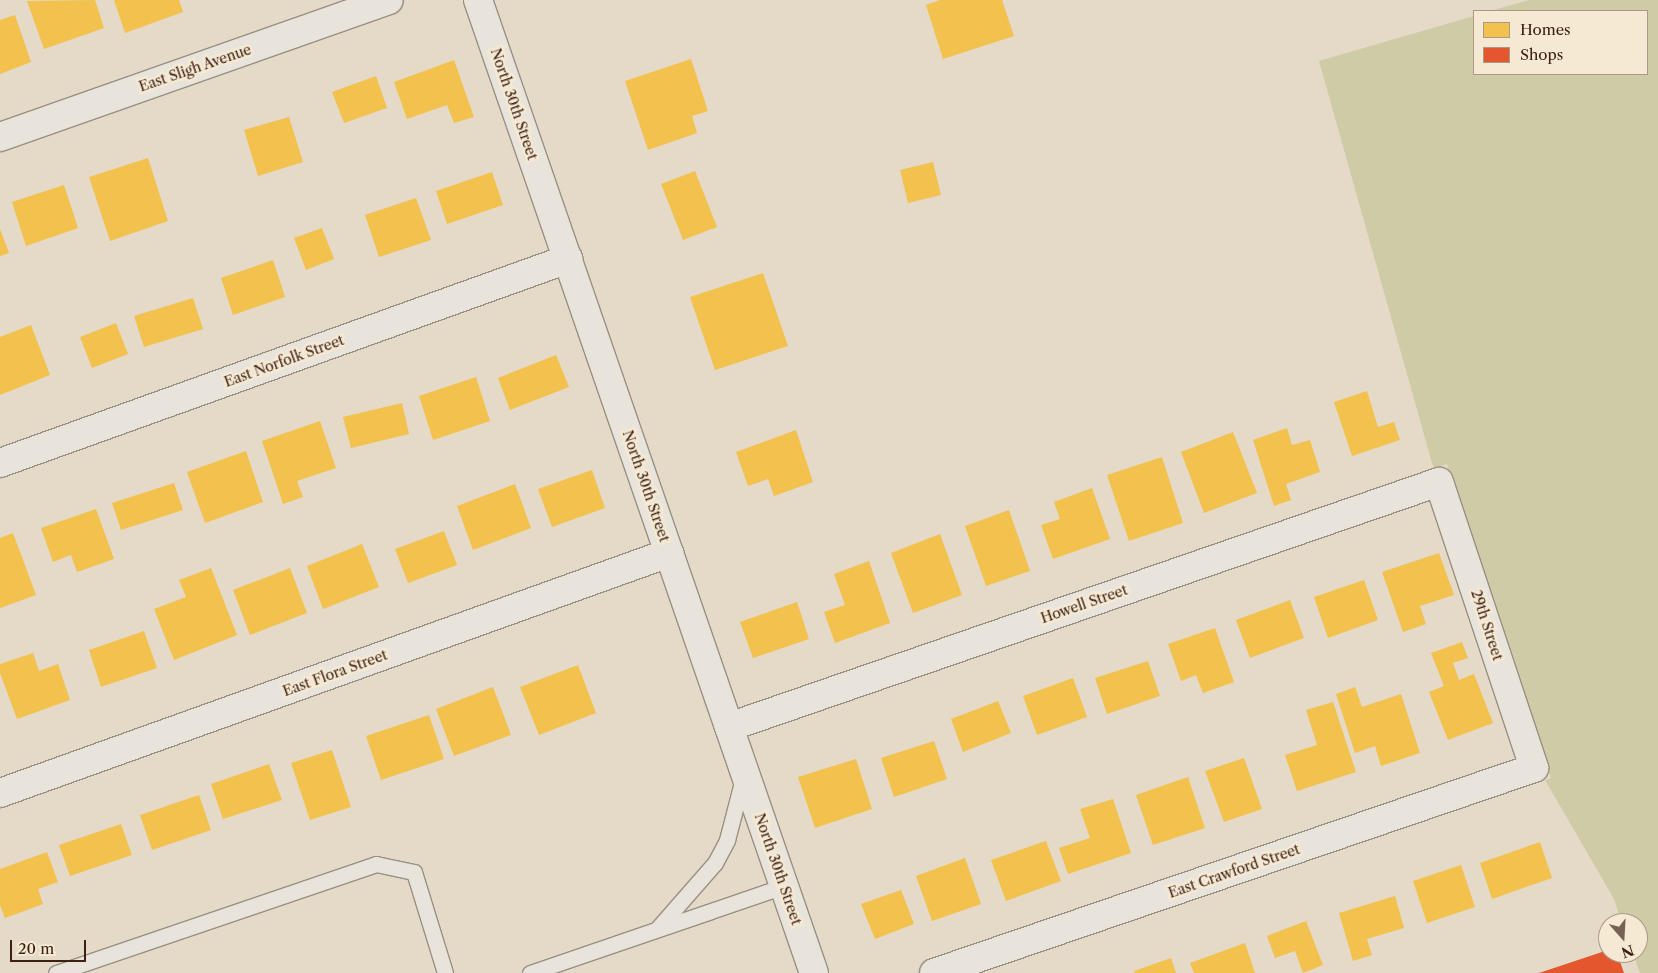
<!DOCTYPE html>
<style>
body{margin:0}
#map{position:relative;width:1658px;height:973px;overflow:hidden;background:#e4dac7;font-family:"Libre Caslon Text",serif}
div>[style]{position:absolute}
.green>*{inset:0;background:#cfcba7}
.homes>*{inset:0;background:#f2c14e}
.shops>*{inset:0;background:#e4572e}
.roads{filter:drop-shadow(1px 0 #998f83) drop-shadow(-1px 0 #998f83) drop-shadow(0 1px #998f83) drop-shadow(0 -1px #998f83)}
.service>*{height:15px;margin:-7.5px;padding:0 7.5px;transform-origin:7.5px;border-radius:7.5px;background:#e9e4db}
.minor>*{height:28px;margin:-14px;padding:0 14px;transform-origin:14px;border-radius:14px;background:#e9e4db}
.tertiary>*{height:28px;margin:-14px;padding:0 14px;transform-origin:14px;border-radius:14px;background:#e9e4db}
span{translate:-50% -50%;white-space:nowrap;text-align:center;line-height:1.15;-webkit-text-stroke:5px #f5e9d3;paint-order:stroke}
.street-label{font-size:14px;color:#3d2014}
.legend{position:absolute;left:1473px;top:10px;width:175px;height:65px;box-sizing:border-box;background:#f5e9d3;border:1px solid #ab9987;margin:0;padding:6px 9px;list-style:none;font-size:15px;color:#3d2014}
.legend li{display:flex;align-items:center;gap:10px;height:25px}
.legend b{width:25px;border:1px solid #ab9987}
.north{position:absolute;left:1598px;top:913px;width:50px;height:50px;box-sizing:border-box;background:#f5e9d3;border:1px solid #ab9987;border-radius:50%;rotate:161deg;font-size:14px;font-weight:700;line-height:20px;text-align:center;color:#3d2014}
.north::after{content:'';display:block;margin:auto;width:18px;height:22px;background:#776153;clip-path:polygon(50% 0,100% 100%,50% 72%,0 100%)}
.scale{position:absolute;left:10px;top:940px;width:76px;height:22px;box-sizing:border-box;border:2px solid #3d2014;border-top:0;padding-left:6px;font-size:15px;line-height:18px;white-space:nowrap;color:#3d2014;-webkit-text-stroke:4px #f5e9d3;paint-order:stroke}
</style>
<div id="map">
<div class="green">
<div style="clip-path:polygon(1529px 0,1658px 0,1658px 973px,1640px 973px,1633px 953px,1638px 953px,1638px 923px,1622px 923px,1614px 899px,1545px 780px,1551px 778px,1447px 464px,1434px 468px,1432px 463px,1319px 61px,1474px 16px,1474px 74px,1647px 74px,1647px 11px,1490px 11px)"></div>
</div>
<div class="homes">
<div style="clip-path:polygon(95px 0,104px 28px,44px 49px,27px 1px)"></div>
<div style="clip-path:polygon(114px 0,179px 0,183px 12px,125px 33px)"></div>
<div style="clip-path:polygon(940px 0,1002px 0,1014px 36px,943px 59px,926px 5px)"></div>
<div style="clip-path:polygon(15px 15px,31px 62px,0 74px,0 20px)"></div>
<div style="clip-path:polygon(691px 59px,708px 111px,692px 116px,697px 133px,648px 150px,625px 81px)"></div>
<div style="clip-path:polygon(454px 60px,474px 117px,454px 123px,447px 105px,407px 119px,394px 82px)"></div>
<div style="clip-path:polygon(376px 76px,387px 108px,344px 123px,332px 92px)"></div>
<div style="clip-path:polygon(289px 117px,303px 162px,258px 176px,244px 130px)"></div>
<div style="clip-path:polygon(148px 158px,168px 221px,110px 241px,89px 177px)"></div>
<div style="clip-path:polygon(933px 162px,941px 195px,908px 203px,900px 170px)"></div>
<div style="clip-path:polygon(695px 171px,717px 227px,683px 240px,661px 184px)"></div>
<div style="clip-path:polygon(492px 172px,503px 205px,447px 224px,436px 191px)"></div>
<div style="clip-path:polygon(64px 185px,78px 228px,26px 246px,12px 202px)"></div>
<div style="clip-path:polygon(416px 198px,431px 240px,379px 257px,365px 215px)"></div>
<div style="clip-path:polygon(322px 228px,334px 259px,306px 270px,294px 238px)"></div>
<div style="clip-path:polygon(0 229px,9px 253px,0 256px)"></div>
<div style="clip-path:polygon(273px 260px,285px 297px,233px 315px,221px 278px)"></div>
<div style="clip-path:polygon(763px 273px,788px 346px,715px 370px,690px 297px)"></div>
<div style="clip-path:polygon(193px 298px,203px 329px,144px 347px,134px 316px)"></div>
<div style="clip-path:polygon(116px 323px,128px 354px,92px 368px,80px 337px)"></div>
<div style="clip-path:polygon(31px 325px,50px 375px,0 395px,0 337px)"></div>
<div style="clip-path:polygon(556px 355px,569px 387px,510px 410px,498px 378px)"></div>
<div style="clip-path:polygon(476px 377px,490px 421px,433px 440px,419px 396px)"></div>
<div style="clip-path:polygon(1367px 391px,1378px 427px,1394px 422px,1400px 440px,1352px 456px,1334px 402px)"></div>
<div style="clip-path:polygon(402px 403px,409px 434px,351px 448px,343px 417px)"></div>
<div style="clip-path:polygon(320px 421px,336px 468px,297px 481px,303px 497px,283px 504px,262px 441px)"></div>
<div style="clip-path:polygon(1287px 428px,1292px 445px,1310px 440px,1320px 472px,1286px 484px,1291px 500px,1274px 506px,1253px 440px)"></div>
<div style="clip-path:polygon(796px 430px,813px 482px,774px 496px,768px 479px,748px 486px,736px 452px)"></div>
<div style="clip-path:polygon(1233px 432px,1257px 493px,1204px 513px,1181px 452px)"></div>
<div style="clip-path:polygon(246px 451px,263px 502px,205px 523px,187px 472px)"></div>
<div style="clip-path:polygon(1162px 457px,1183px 523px,1129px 541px,1107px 475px)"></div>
<div style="clip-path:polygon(592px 470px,605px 508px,552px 527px,538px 489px)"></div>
<div style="clip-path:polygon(174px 483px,183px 510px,121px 530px,112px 503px)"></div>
<div style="clip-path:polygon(515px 484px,531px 528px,473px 550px,457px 506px)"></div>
<div style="clip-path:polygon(1092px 488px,1110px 539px,1053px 559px,1041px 525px,1060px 519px,1054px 502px)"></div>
<div style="clip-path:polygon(96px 509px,114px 559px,77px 572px,71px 555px,53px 562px,41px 528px)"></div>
<div style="clip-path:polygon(1009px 510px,1030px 571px,986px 586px,965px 526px)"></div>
<div style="clip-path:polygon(444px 531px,457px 565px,408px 583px,395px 549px)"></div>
<div style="clip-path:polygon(13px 533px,36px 595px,0 608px,0 538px)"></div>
<div style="clip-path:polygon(940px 534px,962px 595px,913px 613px,891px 553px)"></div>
<div style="clip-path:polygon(362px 544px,379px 587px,323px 609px,307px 566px)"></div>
<div style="clip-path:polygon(1439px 553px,1454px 595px,1420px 606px,1426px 624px,1403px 632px,1382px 572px)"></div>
<div style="clip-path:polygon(869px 561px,890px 623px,835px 643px,824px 612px,845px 605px,834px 574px)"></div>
<div style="clip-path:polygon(211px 568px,237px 635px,174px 660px,154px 609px,186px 597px,179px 580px)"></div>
<div style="clip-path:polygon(290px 568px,307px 613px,250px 635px,233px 590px)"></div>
<div style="clip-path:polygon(1364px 580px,1378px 620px,1328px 638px,1314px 597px)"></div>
<div style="clip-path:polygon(1290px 600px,1304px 638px,1250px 658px,1236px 620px)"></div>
<div style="clip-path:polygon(797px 602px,809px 639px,753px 658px,740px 622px)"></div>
<div style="clip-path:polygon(1215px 628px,1234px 682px,1203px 693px,1196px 675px,1181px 681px,1168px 644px)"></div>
<div style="clip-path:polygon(144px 631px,157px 668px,101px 687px,89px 650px)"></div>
<div style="clip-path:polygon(1462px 642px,1468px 658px,1453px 663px,1459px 680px,1474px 674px,1493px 723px,1448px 740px,1429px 692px,1444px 686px,1431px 653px)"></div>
<div style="clip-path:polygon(33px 653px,39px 671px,58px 664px,70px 700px,17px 719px,0 673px,0 664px)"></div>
<div style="clip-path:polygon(1148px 661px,1160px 696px,1107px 714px,1095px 678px)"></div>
<div style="clip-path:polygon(578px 665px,596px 713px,539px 735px,520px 687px)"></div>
<div style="clip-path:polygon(1073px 678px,1087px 717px,1037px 735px,1023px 696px)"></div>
<div style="clip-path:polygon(493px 687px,511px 735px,454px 756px,436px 709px)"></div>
<div style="clip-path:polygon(1355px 687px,1362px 707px,1401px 694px,1420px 753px,1381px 766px,1375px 746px,1355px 753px,1336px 694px)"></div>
<div style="clip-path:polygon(998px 701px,1011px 733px,963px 752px,951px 719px)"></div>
<div style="clip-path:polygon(1333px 702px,1356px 772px,1297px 791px,1285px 755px,1317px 745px,1306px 710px)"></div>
<div style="clip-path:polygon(429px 715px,444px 759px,381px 780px,366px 736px)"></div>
<div style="clip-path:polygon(934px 741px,947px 779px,894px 797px,881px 758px)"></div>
<div style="clip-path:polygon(332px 750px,351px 807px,310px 820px,291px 763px)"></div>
<div style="clip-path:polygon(1244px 758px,1262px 809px,1224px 822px,1205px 771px)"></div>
<div style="clip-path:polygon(856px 759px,872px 809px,815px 828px,798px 777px)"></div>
<div style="clip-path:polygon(269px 764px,282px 800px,223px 819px,211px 784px)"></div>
<div style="clip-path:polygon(1188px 777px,1205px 828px,1153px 845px,1136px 795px)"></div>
<div style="clip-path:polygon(199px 795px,211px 830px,152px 850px,140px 815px)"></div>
<div style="clip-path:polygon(1113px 799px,1131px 853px,1068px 874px,1059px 848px,1090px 838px,1080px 809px)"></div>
<div style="clip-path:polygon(121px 824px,132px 855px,70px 876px,59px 845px)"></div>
<div style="clip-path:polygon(1046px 841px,1061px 881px,1006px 901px,991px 860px)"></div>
<div style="clip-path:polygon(1540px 842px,1552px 878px,1492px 899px,1480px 863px)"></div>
<div style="clip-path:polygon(47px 852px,58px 882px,38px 889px,43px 904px,5px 918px,0 905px,0 869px)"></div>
<div style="clip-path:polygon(965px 858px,981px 904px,932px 921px,916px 876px)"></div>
<div style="clip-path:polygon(1461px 865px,1475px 907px,1427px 923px,1413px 881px)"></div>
<div style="clip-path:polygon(901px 890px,914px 924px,875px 939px,861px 904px)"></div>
<div style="clip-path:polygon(1395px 896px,1404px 928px,1367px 939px,1372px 955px,1353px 961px,1339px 913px)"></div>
<div style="clip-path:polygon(1306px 921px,1323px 965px,1303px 973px,1295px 951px,1275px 958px,1267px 936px)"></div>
<div style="clip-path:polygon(1245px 943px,1255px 973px,1194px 973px,1190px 963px)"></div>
<div style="clip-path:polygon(1171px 958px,1176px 973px,1135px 973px,1134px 971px)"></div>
</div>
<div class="shops">
<div style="clip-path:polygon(1608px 950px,1608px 953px,1617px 953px,1624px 973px,1539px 973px)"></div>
</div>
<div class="roads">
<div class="service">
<div style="left:658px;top:928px;width:86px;rotate:-48.8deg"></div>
<div style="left:715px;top:863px;width:26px;rotate:-62deg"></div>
<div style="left:727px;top:840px;width:64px;rotate:-75.5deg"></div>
<div style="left:56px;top:973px;width:338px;rotate:-18.8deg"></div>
<div style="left:376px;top:864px;width:39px;rotate:12deg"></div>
<div style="left:414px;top:872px;width:106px;rotate:72.9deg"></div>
<div style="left:530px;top:973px;width:268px;rotate:-18.9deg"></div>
</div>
<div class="minor">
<div style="left:478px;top:0;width:1029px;rotate:70.95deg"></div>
<div style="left:0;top:463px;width:604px;rotate:-19.76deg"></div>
<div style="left:729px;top:727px;width:751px;rotate:-19.04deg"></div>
<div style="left:1439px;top:482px;width:301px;rotate:71.6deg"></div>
<div style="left:1534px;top:768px;width:634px;rotate:161.14deg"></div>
</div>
<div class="tertiary">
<div style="left:0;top:137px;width:412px;rotate:-19.4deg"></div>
<div style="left:0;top:793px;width:711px;rotate:-19.74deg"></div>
</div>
</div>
<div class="street-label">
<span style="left:195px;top:68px;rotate:-19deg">East Sligh Avenue</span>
<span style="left:514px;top:104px;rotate:71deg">North 30th Street</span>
<span style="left:284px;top:361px;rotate:-20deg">East Norfolk Street</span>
<span style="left:646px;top:486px;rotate:71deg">North 30th Street</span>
<span style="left:1084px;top:604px;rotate:-19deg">Howell Street</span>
<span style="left:1487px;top:625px;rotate:72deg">29th Street</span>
<span style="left:335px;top:673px;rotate:-20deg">East Flora Street</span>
<span style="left:778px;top:869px;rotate:71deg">North 30th Street</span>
<span style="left:1234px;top:871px;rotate:-19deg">East Crawford Street</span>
</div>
<ul class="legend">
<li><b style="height:14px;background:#f2c14e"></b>Homes</li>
<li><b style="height:14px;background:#e4572e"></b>Shops</li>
</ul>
<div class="north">N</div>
<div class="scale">20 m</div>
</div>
